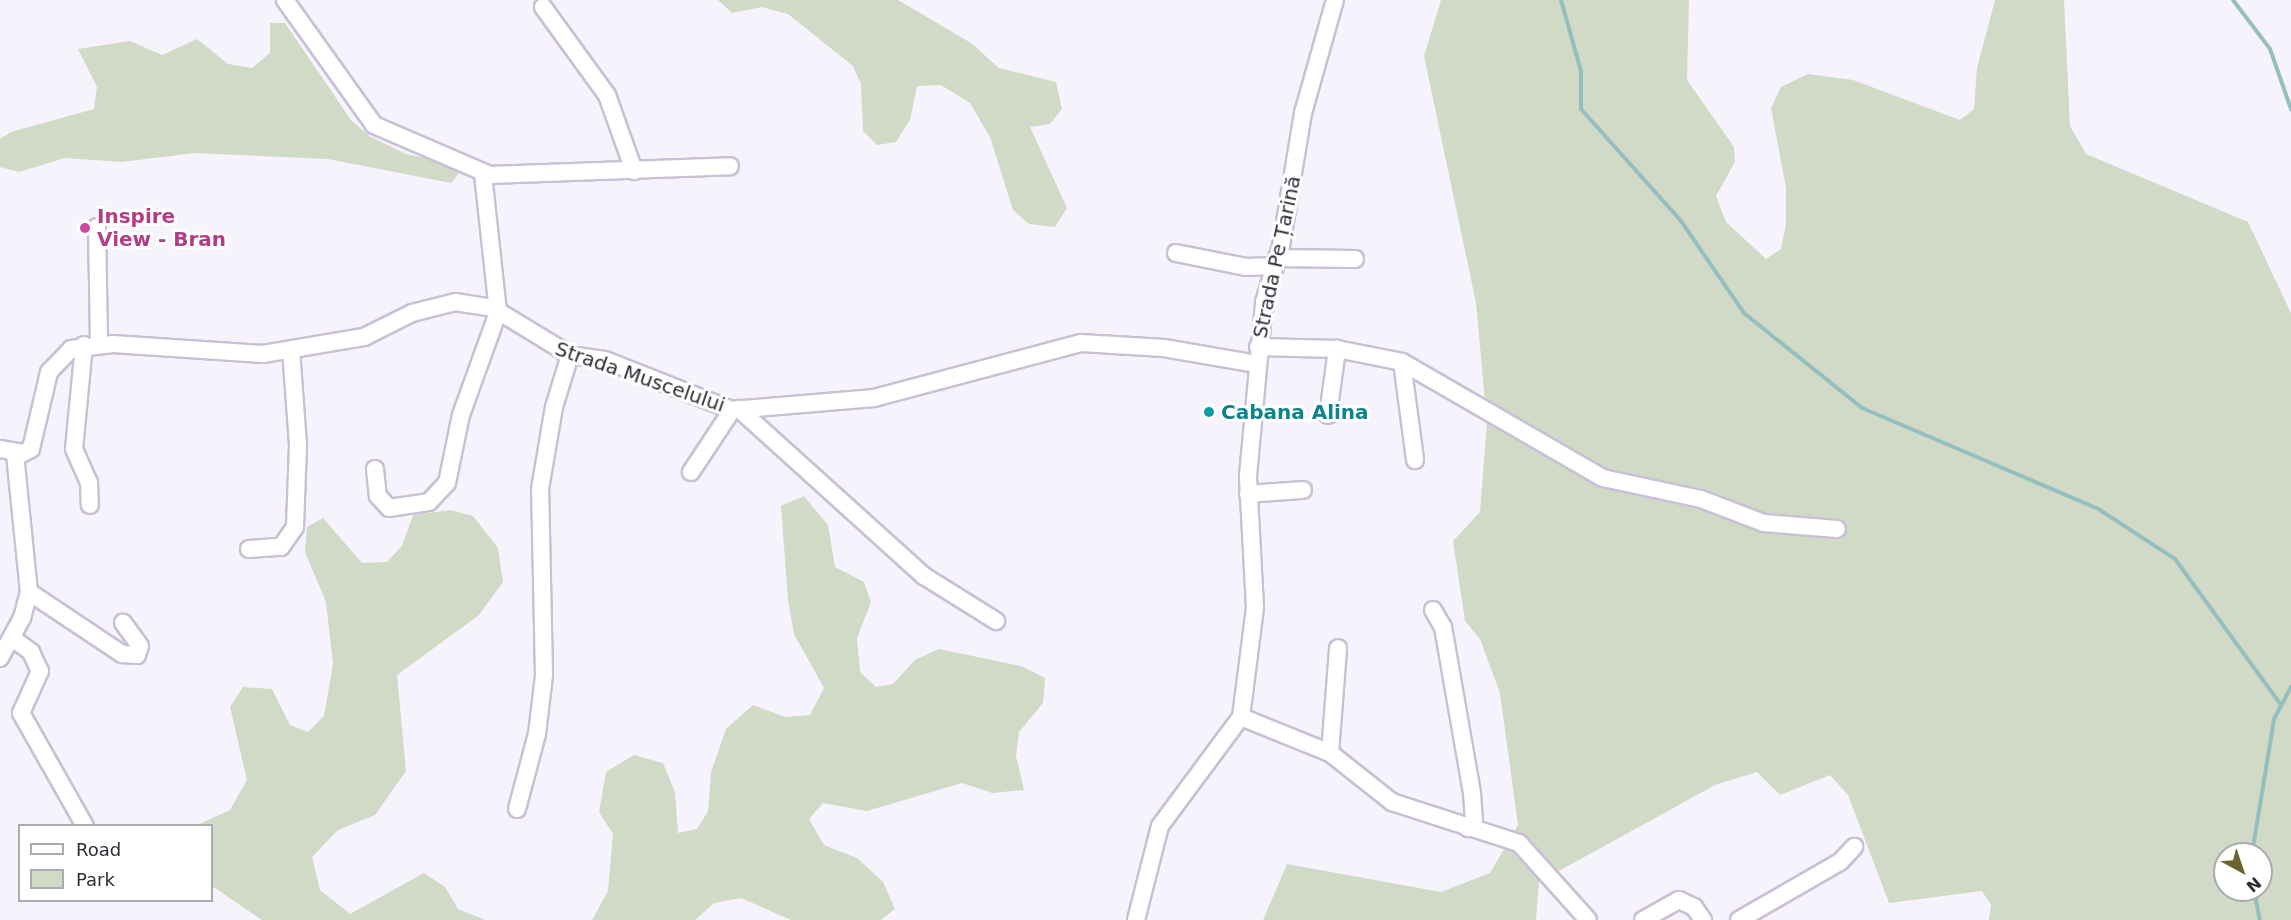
<!DOCTYPE html>
<meta charset="utf-8">
<style>
body{margin:0}
#map{position:relative;width:2291px;height:920px;overflow:hidden;background:#f7f3fc;font-family:"DejaVu Sans",sans-serif}
div>[style]{position:absolute}
.green>*{inset:0;background:#d0dac7}
.stream>*{height:4px;margin:-2px;padding:0 2px;transform-origin:2px;border-radius:2px;background:#95bfbf}
.roads{filter:drop-shadow(2px 0 #c9c0d6) drop-shadow(-2px 0 #c9c0d6) drop-shadow(0 2px #c9c0d6) drop-shadow(0 -2px #c9c0d6)}
.minor>*{height:16px;margin:-8px;padding:0 8px;transform-origin:8px;border-radius:8px;background:#fff}
.dots>*{width:16px;height:16px;translate:-50% -50%;box-sizing:border-box;border:3px solid #fff;border-radius:50%}
span{translate:-50% -50%;white-space:nowrap;text-align:center;line-height:1.15;-webkit-text-stroke:6px #fff;paint-order:stroke}
.hotel-label{font-size:20px;color:#b23c85;font-weight:700}
.left{translate:0 -50%;text-align:left}
.street-label{font-size:20px;color:#2f2b34}
.culture-label{font-size:20px;color:#0d838f;font-weight:700}
.legend{position:absolute;left:18px;top:824px;width:195px;height:78px;box-sizing:border-box;background:#fff;border:2px solid #acaaae;margin:0;padding:8px 10px;list-style:none;font-size:18px;color:#2f2b34}
.legend li{display:flex;align-items:center;gap:12px;height:30px}
.legend b{width:30px;border:2px solid #acaaae}
.north{position:absolute;left:2213px;top:842px;width:60px;height:60px;box-sizing:border-box;background:#fff;border:2px solid #acaaae;border-radius:50%;rotate:140deg;font-size:16px;font-weight:700;line-height:24px;text-align:center;color:#2f2b34}
.north::after{content:'';display:block;margin:auto;width:21px;height:27px;background:#6a6330;clip-path:polygon(50% 0,100% 100%,50% 72%,0 100%)}
</style>
<div id="map">
<div class="green">
<div style="clip-path:polygon(718px 0,898px 0,971px 43px,999px 68px,1056px 82px,1062px 109px,1050px 124px,1030px 127px,1067px 208px,1055px 227px,1029px 224px,1013px 210px,990px 137px,970px 103px,941px 85px,917px 86px,910px 120px,896px 142px,877px 145px,863px 131px,861px 84px,853px 66px,788px 14px,762px 7px,732px 13px)"></div>
<div style="clip-path:polygon(evenodd,1441px 0,1689px 0,1687px 80px,1734px 147px,1735px 162px,1716px 196px,1726px 222px,1766px 259px,1781px 249px,1786px 224px,1786px 188px,1771px 108px,1781px 87px,1808px 74px,1853px 80px,1960px 120px,1974px 109px,1977px 68px,1995px 0,2064px 0,2070px 126px,2086px 154px,2248px 222px,2291px 313px,2291px 920px,1989px 920px,1991px 905px,1982px 891px,1889px 903px,1848px 795px,1830px 775px,1780px 795px,1757px 772px,1715px 785px,1539px 882px,1536px 920px,1263px 920px,1287px 864px,1441px 892px,1490px 873px,1518px 825px,1500px 693px,1480px 639px,1465px 621px,1453px 541px,1480px 512px,1487px 422px,1476px 303px,1424px 56px,1441px 0,2225px 854px,2261px 854px,2261px 890px,2225px 890px,2225px 854px)"></div>
<div style="clip-path:polygon(270px 23px,285px 23px,351px 120px,369px 136px,406px 154px,454px 163px,459px 173px,451px 183px,328px 159px,195px 153px,121px 162px,65px 158px,19px 172px,0 167px,0 139px,11px 132px,94px 109px,97px 87px,78px 49px,130px 41px,162px 55px,197px 39px,228px 64px,252px 68px,270px 53px)"></div>
<div style="clip-path:polygon(804px 496px,828px 525px,835px 567px,864px 582px,871px 602px,857px 638px,860px 672px,876px 687px,893px 684px,915px 660px,939px 649px,1021px 666px,1045px 678px,1043px 703px,1019px 732px,1016px 756px,1024px 790px,992px 793px,962px 783px,867px 811px,823px 803px,809px 819px,824px 845px,857px 858px,883px 882px,895px 909px,881px 920px,791px 920px,741px 898px,714px 903px,695px 920px,592px 920px,608px 891px,613px 834px,599px 812px,606px 772px,634px 755px,663px 763px,675px 792px,678px 833px,697px 829px,708px 811px,711px 772px,726px 729px,753px 705px,785px 717px,810px 715px,824px 688px,794px 634px,788px 600px,781px 506px)"></div>
<div style="clip-path:polygon(450px 510px,473px 516px,498px 548px,503px 582px,479px 615px,397px 675px,406px 771px,375px 815px,338px 830px,312px 857px,320px 890px,350px 914px,424px 873px,445px 887px,458px 909px,485px 920px,262px 920px,212px 886px,212px 826px,197px 825px,230px 810px,247px 780px,230px 707px,243px 687px,272px 689px,290px 725px,308px 732px,324px 716px,333px 664px,326px 602px,305px 552px,307px 527px,323px 518px,362px 563px,387px 562px,402px 546px,413px 515px)"></div>
</div>
<div class="stream">
<div style="left:1561px;top:0;width:74px;rotate:74.3deg"></div>
<div style="left:1581px;top:71px;width:38px;rotate:90deg"></div>
<div style="left:1581px;top:109px;width:150px;rotate:48.2deg"></div>
<div style="left:1681px;top:221px;width:112px;rotate:55.6deg"></div>
<div style="left:1744px;top:313px;width:151px;rotate:38.8deg"></div>
<div style="left:1862px;top:408px;width:255px;rotate:23.1deg"></div>
<div style="left:2097px;top:508px;width:93px;rotate:33.2deg"></div>
<div style="left:2175px;top:559px;width:180px;rotate:54deg"></div>
<div style="left:2233px;top:0;width:61px;rotate:52.9deg"></div>
<div style="left:2270px;top:49px;width:64px;rotate:70.7deg"></div>
<div style="left:2252px;top:854px;width:137px;rotate:-80.7deg"></div>
<div style="left:2274px;top:719px;width:36px;rotate:-62deg"></div>
<div style="left:2254px;top:890px;width:31px;rotate:79deg"></div>
</div>
<div class="roads">
<div class="minor">
<div style="left:285px;top:0;width:153px;rotate:54.5deg"></div>
<div style="left:374px;top:125px;width:126px;rotate:23.3deg"></div>
<div style="left:490px;top:175px;width:240px;rotate:-2.1deg"></div>
<div style="left:543px;top:7px;width:109px;rotate:54deg"></div>
<div style="left:607px;top:95px;width:81px;rotate:70.4deg"></div>
<div style="left:97px;top:227px;width:117px;rotate:89deg"></div>
<div style="left:1176px;top:253px;width:71px;rotate:11.3deg"></div>
<div style="left:1246px;top:267px;width:29px;rotate:-2deg"></div>
<div style="left:1277px;top:258px;width:78px;rotate:0.7deg"></div>
<div style="left:84px;top:345px;width:104px;rotate:95.5deg"></div>
<div style="left:74px;top:449px;width:36px;rotate:66deg"></div>
<div style="left:89px;top:482px;width:23px;rotate:88deg"></div>
<div style="left:1258px;top:347px;width:79px;rotate:1.5deg"></div>
<div style="left:1337px;top:349px;width:66px;rotate:11.3deg"></div>
<div style="left:1402px;top:362px;width:232px;rotate:30deg"></div>
<div style="left:1603px;top:478px;width:100px;rotate:12.1deg"></div>
<div style="left:1701px;top:499px;width:67px;rotate:20.9deg"></div>
<div style="left:1764px;top:523px;width:73px;rotate:4.7deg"></div>
<div style="left:1402px;top:362px;width:99px;rotate:82.4deg"></div>
<div style="left:739px;top:409px;width:249px;rotate:42.1deg"></div>
<div style="left:924px;top:576px;width:85px;rotate:32deg"></div>
<div style="left:1328px;top:415px;width:67px;rotate:-82.2deg"></div>
<div style="left:0;top:449px;width:23px;rotate:10deg"></div>
<div style="left:23px;top:453px;width:9px;rotate:-27deg"></div>
<div style="left:31px;top:449px;width:79px;rotate:-76.8deg"></div>
<div style="left:49px;top:372px;width:32px;rotate:-46deg"></div>
<div style="left:71px;top:349px;width:42px;rotate:-6.8deg"></div>
<div style="left:113px;top:344px;width:150px;rotate:3.8deg"></div>
<div style="left:263px;top:354px;width:102px;rotate:-9.6deg"></div>
<div style="left:364px;top:337px;width:54px;rotate:-26.6deg"></div>
<div style="left:412px;top:313px;width:44px;rotate:-14.3deg"></div>
<div style="left:455px;top:302px;width:38px;rotate:9deg"></div>
<div style="left:493px;top:308px;width:90px;rotate:31.4deg"></div>
<div style="left:570px;top:355px;width:35px;rotate:8deg"></div>
<div style="left:605px;top:360px;width:136px;rotate:21.5deg"></div>
<div style="left:732px;top:410px;width:143px;rotate:-4.8deg"></div>
<div style="left:874px;top:398px;width:214px;rotate:-14.9deg"></div>
<div style="left:1081px;top:343px;width:83px;rotate:3.4deg"></div>
<div style="left:1164px;top:348px;width:94px;rotate:9.8deg"></div>
<div style="left:375px;top:469px;width:27px;rotate:84deg"></div>
<div style="left:378px;top:496px;width:16px;rotate:47deg"></div>
<div style="left:389px;top:508px;width:40px;rotate:-8.5deg"></div>
<div style="left:429px;top:502px;width:26px;rotate:-47deg"></div>
<div style="left:447px;top:483px;width:69px;rotate:-78.4deg"></div>
<div style="left:461px;top:415px;width:109px;rotate:-70.2deg"></div>
<div style="left:498px;top:312px;width:140px;rotate:-96.2deg"></div>
<div style="left:691px;top:472px;width:74px;rotate:-56.5deg"></div>
<div style="left:1248px;top:494px;width:55px;rotate:-4.2deg"></div>
<div style="left:249px;top:549px;width:32px;rotate:-4deg"></div>
<div style="left:281px;top:547px;width:24px;rotate:-55deg"></div>
<div style="left:295px;top:527px;width:82px;rotate:-87.9deg"></div>
<div style="left:298px;top:445px;width:95px;rotate:-94.2deg"></div>
<div style="left:29px;top:592px;width:112px;rotate:33.7deg"></div>
<div style="left:122px;top:654px;width:15px;rotate:4deg"></div>
<div style="left:137px;top:655px;width:9px;rotate:-72deg"></div>
<div style="left:140px;top:646px;width:29px;rotate:-126deg"></div>
<div style="left:1433px;top:610px;width:20px;rotate:60deg"></div>
<div style="left:1443px;top:627px;width:169px;rotate:80.1deg"></div>
<div style="left:1472px;top:793px;width:26px;rotate:86deg"></div>
<div style="left:1474px;top:819px;width:11px;rotate:124deg"></div>
<div style="left:12px;top:638px;width:24px;rotate:36deg"></div>
<div style="left:31px;top:652px;width:21px;rotate:65deg"></div>
<div style="left:40px;top:671px;width:46px;rotate:114.3deg"></div>
<div style="left:21px;top:713px;width:130px;rotate:60.5deg"></div>
<div style="left:0;top:658px;width:46px;rotate:-61.2deg"></div>
<div style="left:22px;top:618px;width:27px;rotate:-75deg"></div>
<div style="left:29px;top:592px;width:140px;rotate:-95.8deg"></div>
<div style="left:1241px;top:717px;width:96px;rotate:22deg"></div>
<div style="left:1330px;top:753px;width:79px;rotate:38.3deg"></div>
<div style="left:1392px;top:802px;width:133px;rotate:17.9deg"></div>
<div style="left:1519px;top:843px;width:103px;rotate:48.1deg"></div>
<div style="left:1330px;top:753px;width:105px;rotate:-85.6deg"></div>
<div style="left:517px;top:809px;width:78px;rotate:-75.1deg"></div>
<div style="left:537px;top:734px;width:59px;rotate:-83.2deg"></div>
<div style="left:544px;top:675px;width:186px;rotate:-91.2deg"></div>
<div style="left:540px;top:489px;width:83px;rotate:-80.3deg"></div>
<div style="left:554px;top:407px;width:54px;rotate:-72.9deg"></div>
<div style="left:1136px;top:920px;width:97px;rotate:-75.7deg"></div>
<div style="left:1160px;top:826px;width:136px;rotate:-53.4deg"></div>
<div style="left:1241px;top:717px;width:111px;rotate:-82.7deg"></div>
<div style="left:1255px;top:607px;width:131px;rotate:-93.1deg"></div>
<div style="left:1248px;top:476px;width:175px;rotate:-84.7deg"></div>
<div style="left:1264px;top:302px;width:59px;rotate:-73.1deg"></div>
<div style="left:1281px;top:246px;width:135px;rotate:-80.6deg"></div>
<div style="left:1303px;top:113px;width:117px;rotate:-74.2deg"></div>
<div style="left:1643px;top:920px;width:41px;rotate:-29.1deg"></div>
<div style="left:1679px;top:900px;width:17px;rotate:25deg"></div>
<div style="left:1694px;top:907px;width:16px;rotate:55deg"></div>
<div style="left:1739px;top:920px;width:116px;rotate:-29.9deg"></div>
<div style="left:1840px;top:862px;width:21px;rotate:-47deg"></div>
</div>
</div>
<div class="dots">
<div style="left:85px;top:228px;background:#d1479c"></div>
<div style="left:1209px;top:412px;background:#0f9aa8"></div>
</div>
<div class="hotel-label">
<span class="left" style="left:97px;top:228px">Inspire<br>View - Bran</span>
</div>
<div class="street-label">
<span style="left:1277px;top:257px;rotate:-78deg">Strada Pe Țarină</span>
<span style="left:640px;top:377px;rotate:19deg">Strada Muscelului</span>
</div>
<div class="culture-label">
<span class="left" style="left:1221px;top:412px">Cabana Alina</span>
</div>
<ul class="legend">
<li><b style="height:8px;background:#fff"></b>Road</li>
<li><b style="height:16px;background:#d0dac7"></b>Park</li>
</ul>
<div class="north">N</div>
</div>
